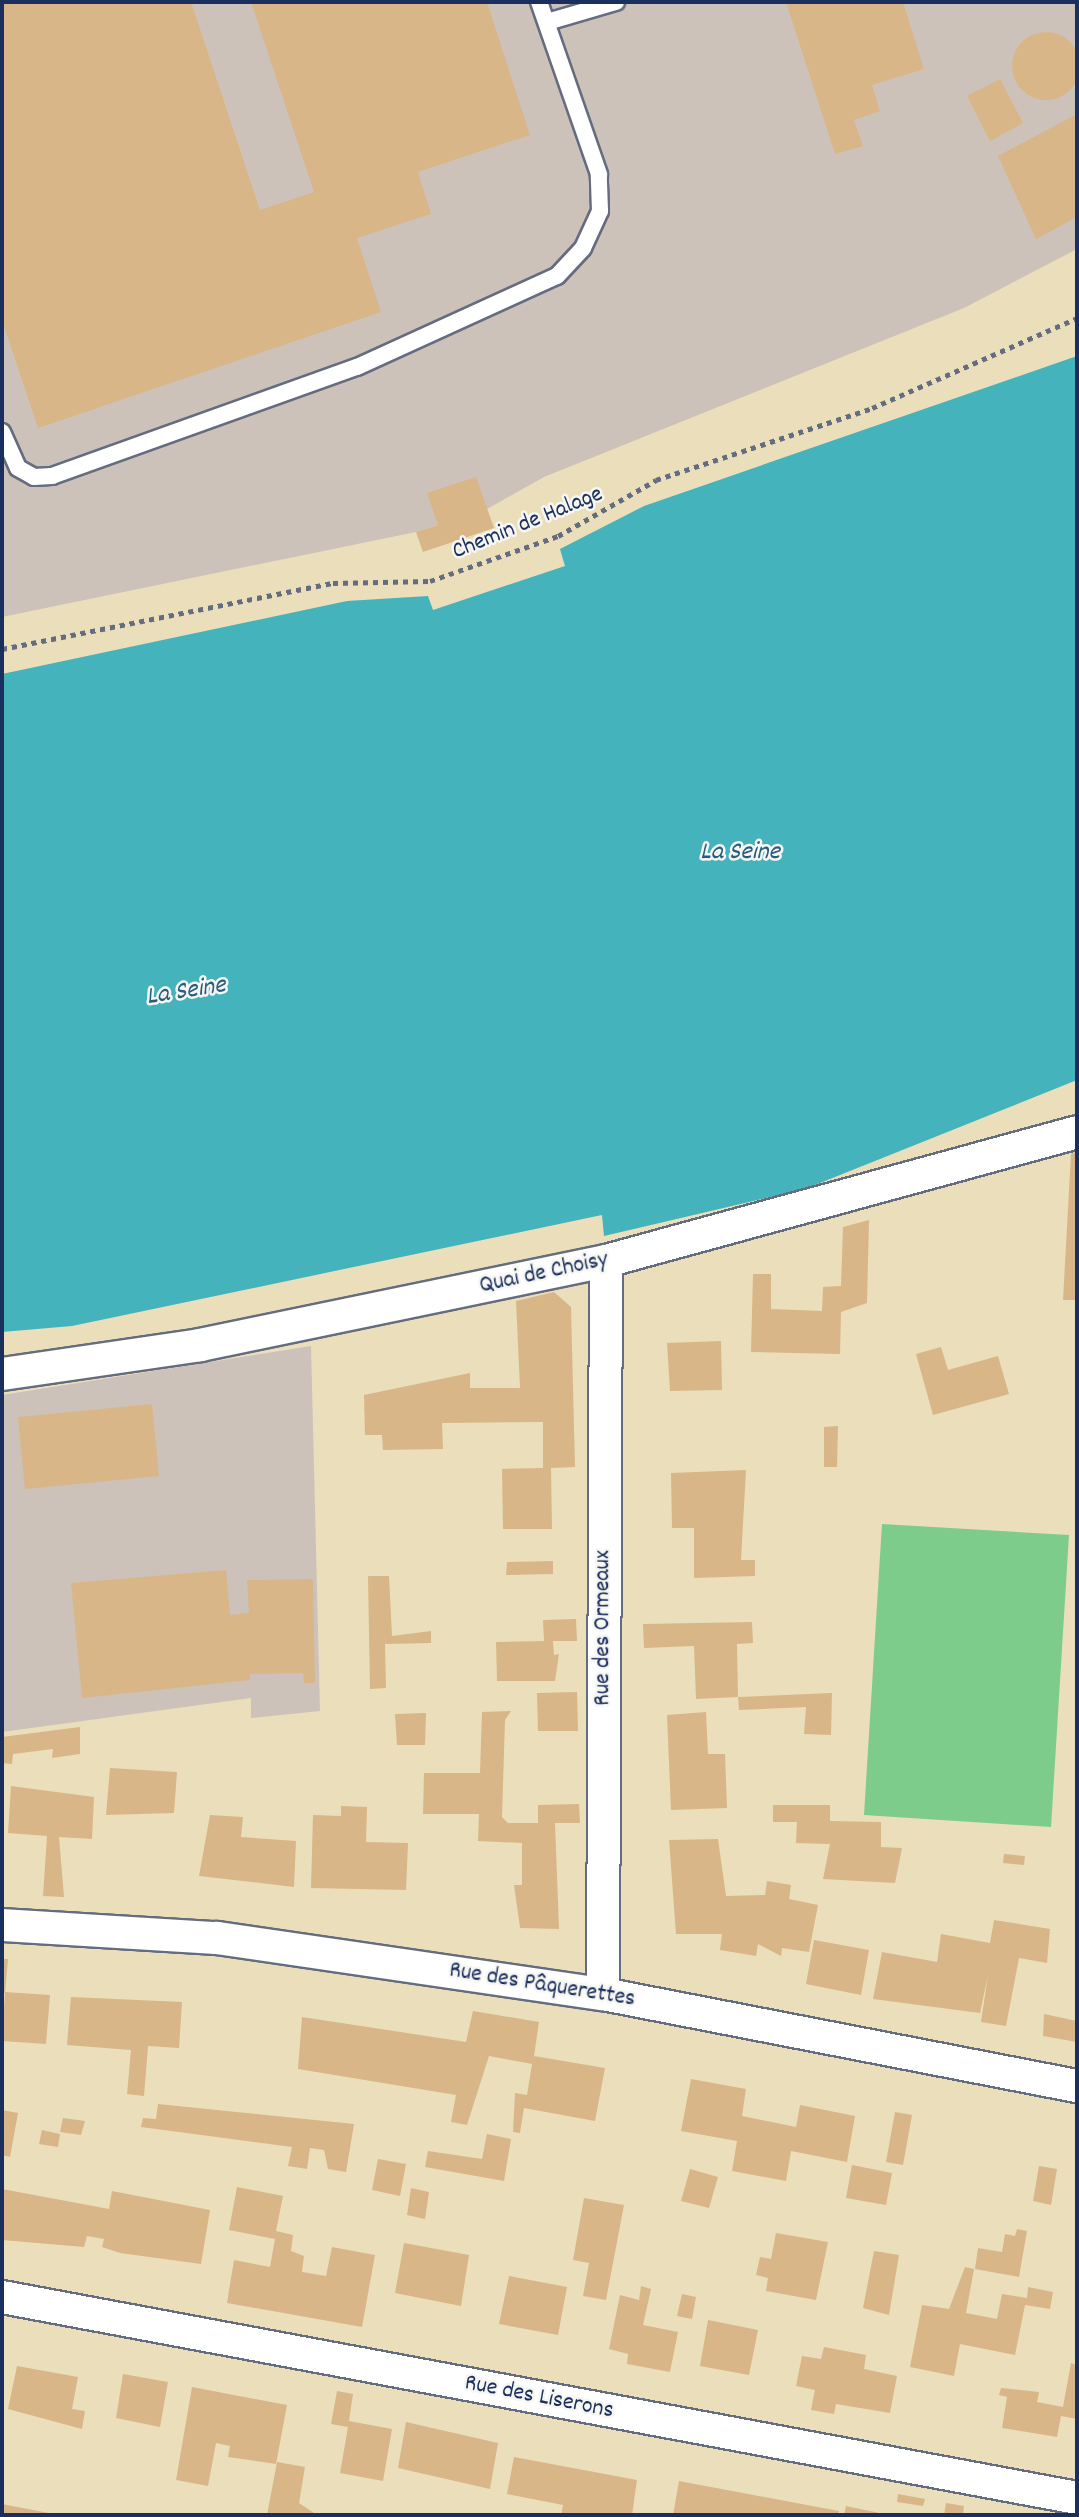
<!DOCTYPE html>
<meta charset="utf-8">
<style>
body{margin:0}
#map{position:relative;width:1079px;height:2517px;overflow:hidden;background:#ebdebb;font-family:Dekko,sans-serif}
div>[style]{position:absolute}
.industrial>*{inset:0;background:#ccc2b9}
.green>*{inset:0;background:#7ecc8b}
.water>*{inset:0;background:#44b3bc}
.building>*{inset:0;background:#d9b687}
.round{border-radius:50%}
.path>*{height:4.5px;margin-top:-2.25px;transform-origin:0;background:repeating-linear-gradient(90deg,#646c7f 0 5px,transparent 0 10px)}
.roads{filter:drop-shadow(2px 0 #646c7f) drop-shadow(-2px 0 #646c7f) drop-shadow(0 2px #646c7f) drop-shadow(0 -2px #646c7f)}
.lane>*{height:16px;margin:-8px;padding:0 8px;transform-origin:8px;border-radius:8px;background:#fff}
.street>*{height:32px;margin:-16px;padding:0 16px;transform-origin:16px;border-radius:16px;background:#fff}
span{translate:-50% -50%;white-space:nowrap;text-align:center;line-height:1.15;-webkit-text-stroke:5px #f6f6f2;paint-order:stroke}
.street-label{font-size:24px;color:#1b2f5e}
.water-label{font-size:26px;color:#295d7f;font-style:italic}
.frame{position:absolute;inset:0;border:4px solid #1b2f5e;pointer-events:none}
</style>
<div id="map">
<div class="industrial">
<div style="clip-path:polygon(2px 2px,1077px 2px,1077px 249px,964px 308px,544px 477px,487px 509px,416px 532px,2px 617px)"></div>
<div style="clip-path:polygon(311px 1346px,320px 1711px,251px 1718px,251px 1698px,2px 1732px,2px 1395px)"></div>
</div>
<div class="green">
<div style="clip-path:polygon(882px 1524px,1069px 1535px,1051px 1827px,864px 1815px)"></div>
</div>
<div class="water">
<div style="clip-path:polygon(1077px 356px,1077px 1080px,805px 1189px,604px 1236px,602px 1215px,72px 1326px,2px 1332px,2px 674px,347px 601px,428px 596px,433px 610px,565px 566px,560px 549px,644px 506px)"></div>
</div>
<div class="building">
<div style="clip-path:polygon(2px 2px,191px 2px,260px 210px,314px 192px,251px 2px,487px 2px,530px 135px,418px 172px,431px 214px,357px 238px,381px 312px,38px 428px,2px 320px)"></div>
<div style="clip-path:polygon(786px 2px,903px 2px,924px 69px,872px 85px,880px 111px,854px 120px,863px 146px,835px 154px)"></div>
<div class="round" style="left:1012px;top:32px;width:68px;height:68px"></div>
<div style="clip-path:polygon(1000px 79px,1023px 123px,990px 141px,967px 96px)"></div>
<div style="clip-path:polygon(1077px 114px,1077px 217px,1036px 239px,998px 156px)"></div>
<div style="clip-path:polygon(476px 477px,494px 528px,423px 552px,416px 532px,438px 525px,427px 493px)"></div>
<div style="clip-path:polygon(1077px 1151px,1077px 1300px,1063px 1300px,1071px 1154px)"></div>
<div style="clip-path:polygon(869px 1220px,867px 1303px,841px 1312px,840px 1354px,751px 1352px,753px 1274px,771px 1274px,771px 1309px,822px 1311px,823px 1287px,841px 1286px,843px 1227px)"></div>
<div style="clip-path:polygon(554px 1292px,571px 1307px,575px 1467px,551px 1468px,552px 1529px,503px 1529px,502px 1469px,543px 1468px,543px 1422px,442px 1423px,443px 1449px,383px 1450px,382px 1435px,365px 1435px,364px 1395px,470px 1373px,470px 1388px,520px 1388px,516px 1301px)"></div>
<div style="clip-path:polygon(721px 1341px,722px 1390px,670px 1391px,667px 1343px)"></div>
<div style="clip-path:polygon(941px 1347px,948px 1370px,998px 1356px,1009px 1394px,933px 1415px,916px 1354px)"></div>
<div style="clip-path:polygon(152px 1404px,159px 1476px,25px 1489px,18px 1417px)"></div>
<div style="clip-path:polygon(838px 1426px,837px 1467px,824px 1467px,824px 1427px)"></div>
<div style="clip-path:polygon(746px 1470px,741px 1560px,755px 1560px,755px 1576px,694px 1578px,694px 1528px,672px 1528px,671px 1473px)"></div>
<div style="clip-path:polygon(553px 1561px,553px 1574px,506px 1575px,507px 1562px)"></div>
<div style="clip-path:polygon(226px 1570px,230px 1615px,249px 1613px,247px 1580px,313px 1579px,315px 1683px,304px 1683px,303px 1673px,250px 1674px,250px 1680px,82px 1698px,71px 1583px)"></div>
<div style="clip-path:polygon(368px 1576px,389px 1576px,392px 1636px,431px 1631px,431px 1643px,385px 1644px,386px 1688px,370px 1689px)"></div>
<div style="clip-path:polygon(576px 1619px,577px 1641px,553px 1641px,554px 1655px,559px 1654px,555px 1681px,497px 1681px,496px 1642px,544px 1641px,543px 1620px)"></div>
<div style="clip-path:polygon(752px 1622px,753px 1643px,737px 1644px,738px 1697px,696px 1699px,694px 1646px,644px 1648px,643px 1624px)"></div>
<div style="clip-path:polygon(577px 1692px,578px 1731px,538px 1731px,537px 1693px)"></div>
<div style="clip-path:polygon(832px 1693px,831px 1735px,804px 1734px,806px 1707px,739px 1710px,738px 1697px)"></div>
<div style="clip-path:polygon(511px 1711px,505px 1720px,502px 1817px,508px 1823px,538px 1823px,538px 1805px,579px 1804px,580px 1823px,555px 1823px,559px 1929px,520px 1928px,514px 1885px,522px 1885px,522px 1843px,478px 1841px,479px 1814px,423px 1814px,424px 1773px,480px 1773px,482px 1712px)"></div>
<div style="clip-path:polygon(706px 1712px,708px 1754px,725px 1754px,727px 1808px,671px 1810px,667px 1715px)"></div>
<div style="clip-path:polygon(426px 1713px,425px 1745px,397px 1745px,395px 1714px)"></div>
<div style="clip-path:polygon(80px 1727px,80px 1754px,52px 1758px,53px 1749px,13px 1754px,12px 1764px,2px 1763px,2px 1737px)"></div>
<div style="clip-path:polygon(110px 1768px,177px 1772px,174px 1813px,106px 1815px)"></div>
<div style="clip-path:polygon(11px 1786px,94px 1797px,92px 1839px,59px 1837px,64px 1897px,43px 1896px,47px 1836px,8px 1833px)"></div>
<div style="clip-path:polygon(773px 1805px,830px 1805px,830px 1821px,881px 1822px,881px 1847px,902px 1848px,895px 1883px,823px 1879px,830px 1844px,796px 1843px,797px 1822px,773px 1822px)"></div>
<div style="clip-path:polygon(341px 1806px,367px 1807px,366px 1842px,408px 1843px,406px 1890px,311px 1888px,313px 1815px,341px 1816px)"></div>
<div style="clip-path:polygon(210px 1815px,243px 1817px,241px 1837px,296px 1841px,294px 1887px,199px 1876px)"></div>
<div style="clip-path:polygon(718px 1839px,726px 1896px,765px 1895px,767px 1881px,791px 1885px,789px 1899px,818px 1905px,809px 1952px,782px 1948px,781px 1956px,758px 1944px,756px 1956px,720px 1950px,722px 1934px,676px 1934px,669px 1840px)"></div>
<div style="clip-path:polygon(1004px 1854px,1025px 1856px,1024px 1865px,1003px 1863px)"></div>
<div style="clip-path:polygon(994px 1920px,1050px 1929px,1047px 1963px,1019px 1958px,1006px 2026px,981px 2022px,988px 1975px,980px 2013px,873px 1999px,882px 1952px,937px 1962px,941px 1934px,990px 1943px)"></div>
<div style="clip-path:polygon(814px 1940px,869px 1950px,861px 1995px,806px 1984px)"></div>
<div style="clip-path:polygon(2px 1959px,8px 1959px,5px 1993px,2px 1993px)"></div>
<div style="clip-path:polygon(5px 1992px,50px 1995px,46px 2044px,2px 2041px)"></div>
<div style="clip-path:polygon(71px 1997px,182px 2002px,179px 2048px,148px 2046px,144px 2096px,127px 2094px,131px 2050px,67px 2045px)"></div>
<div style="clip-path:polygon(473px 2011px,539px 2022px,534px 2056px,605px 2068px,595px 2121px,524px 2108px,520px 2133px,513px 2132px,515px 2093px,527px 2095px,532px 2064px,489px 2056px,467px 2125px,451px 2122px,456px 2095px,298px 2069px,302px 2017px,466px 2042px)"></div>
<div style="clip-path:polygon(1044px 2014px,1077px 2021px,1077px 2042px,1043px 2036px)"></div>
<div style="clip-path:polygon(691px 2079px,746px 2089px,742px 2116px,796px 2127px,800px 2105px,855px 2116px,847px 2162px,791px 2151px,786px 2181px,732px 2171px,737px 2141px,681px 2131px)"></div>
<div style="clip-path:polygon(158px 2104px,354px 2124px,346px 2172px,328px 2169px,324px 2150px,310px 2148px,307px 2169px,288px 2166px,292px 2147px,141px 2127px,143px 2118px,156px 2119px)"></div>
<div style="clip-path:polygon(2px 2110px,18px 2113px,10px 2157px,2px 2155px)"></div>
<div style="clip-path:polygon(895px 2112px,912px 2115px,903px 2165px,886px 2162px)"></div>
<div style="clip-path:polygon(63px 2118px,85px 2121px,81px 2135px,60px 2132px)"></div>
<div style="clip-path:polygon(42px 2130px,60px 2134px,58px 2147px,39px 2144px)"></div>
<div style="clip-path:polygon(487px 2134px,511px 2139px,504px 2181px,425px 2167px,428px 2151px,482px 2159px)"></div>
<div style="clip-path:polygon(378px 2159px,406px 2164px,400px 2196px,372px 2190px)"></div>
<div style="clip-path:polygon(852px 2165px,892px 2173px,886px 2205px,846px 2198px)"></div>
<div style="clip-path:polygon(1039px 2166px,1057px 2169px,1051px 2205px,1033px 2201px)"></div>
<div style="clip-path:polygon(690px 2169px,718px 2177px,709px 2208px,681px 2201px)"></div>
<div style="clip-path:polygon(237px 2187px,283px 2196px,276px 2231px,293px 2235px,291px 2251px,304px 2256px,302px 2272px,326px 2276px,332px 2247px,375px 2255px,362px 2327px,227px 2303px,234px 2260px,270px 2267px,275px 2239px,229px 2230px)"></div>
<div style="clip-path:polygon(411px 2188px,429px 2192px,425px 2219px,407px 2215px)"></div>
<div style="clip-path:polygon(2px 2189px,109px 2209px,112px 2191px,210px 2210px,201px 2264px,120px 2253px,102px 2247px,104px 2239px,87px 2236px,84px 2247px,2px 2240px)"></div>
<div style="clip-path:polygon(584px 2198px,624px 2205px,606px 2300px,583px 2296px,589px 2263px,573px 2260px)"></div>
<div style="clip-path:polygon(1017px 2229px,1027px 2231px,1019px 2277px,975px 2269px,978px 2248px,1002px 2252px,1005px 2234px,1015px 2236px)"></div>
<div style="clip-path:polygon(776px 2233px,828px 2242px,816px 2300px,766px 2291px,768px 2278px,756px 2275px,760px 2257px,771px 2259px)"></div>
<div style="clip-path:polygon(404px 2243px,469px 2255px,461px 2306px,395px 2293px)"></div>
<div style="clip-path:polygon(874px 2251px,899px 2255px,889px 2315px,863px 2308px)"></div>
<div style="clip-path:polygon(965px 2267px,974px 2269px,966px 2313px,997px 2319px,1002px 2294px,1027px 2298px,1028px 2287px,1053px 2292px,1050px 2309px,1025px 2305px,1015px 2355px,960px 2344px,954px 2376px,910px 2367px,922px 2305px,949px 2309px)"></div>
<div style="clip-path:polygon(509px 2276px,567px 2287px,558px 2335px,499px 2324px)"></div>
<div style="clip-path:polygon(641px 2286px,651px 2289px,643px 2325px,678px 2332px,670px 2372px,627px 2364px,628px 2354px,609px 2349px,620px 2295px,639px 2300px)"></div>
<div style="clip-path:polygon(682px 2294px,696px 2297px,692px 2319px,677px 2316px)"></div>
<div style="clip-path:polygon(708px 2320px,758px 2330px,749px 2375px,700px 2366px)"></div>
<div style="clip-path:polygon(824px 2347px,866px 2355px,864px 2369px,897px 2376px,890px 2413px,836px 2404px,834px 2414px,811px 2410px,815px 2390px,796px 2386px,802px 2356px,821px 2359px)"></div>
<div style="clip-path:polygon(1071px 2363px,1077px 2365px,1077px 2419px,1061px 2416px,1057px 2437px,1002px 2428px,1007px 2397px,999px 2395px,1001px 2388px,1039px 2392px,1037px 2402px,1063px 2407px)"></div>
<div style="clip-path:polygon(17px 2366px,78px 2377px,72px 2409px,85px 2411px,82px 2429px,8px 2409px)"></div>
<div style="clip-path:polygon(123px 2374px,168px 2382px,160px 2427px,116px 2418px)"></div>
<div style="clip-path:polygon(192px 2387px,287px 2405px,276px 2464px,228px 2457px,230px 2446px,216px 2443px,208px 2486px,176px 2480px)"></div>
<div style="clip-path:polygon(337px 2391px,353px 2394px,349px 2421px,392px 2429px,383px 2481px,340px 2473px,348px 2427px,331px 2424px)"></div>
<div style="clip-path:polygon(406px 2422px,498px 2443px,490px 2489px,398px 2468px)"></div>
<div style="clip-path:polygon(514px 2457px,637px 2480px,632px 2515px,561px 2515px,563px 2505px,507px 2494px)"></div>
<div style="clip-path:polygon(277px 2462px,305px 2467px,299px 2503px,317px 2515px,267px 2515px)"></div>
<div style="clip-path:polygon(679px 2481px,839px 2511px,838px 2515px,673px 2515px)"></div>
<div style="clip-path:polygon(898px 2494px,925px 2499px,923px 2506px,897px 2502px)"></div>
<div style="clip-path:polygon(946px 2503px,964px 2506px,963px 2515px,944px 2515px)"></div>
<div style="clip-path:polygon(2px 2504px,54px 2514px,54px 2515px,2px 2515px)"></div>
<div style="clip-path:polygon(846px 2506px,884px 2514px,884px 2515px,844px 2515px)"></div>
</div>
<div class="path">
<div style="left:2px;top:649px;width:338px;rotate:-11.3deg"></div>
<div style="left:333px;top:583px;width:97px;rotate:-1.2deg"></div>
<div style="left:430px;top:581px;width:136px;rotate:-19.4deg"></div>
<div style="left:558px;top:536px;width:113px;rotate:-29.7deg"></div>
<div style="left:656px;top:480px;width:228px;rotate:-18.4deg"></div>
<div style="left:872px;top:408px;width:224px;rotate:-23.7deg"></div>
</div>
<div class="roads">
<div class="lane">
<div style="left:547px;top:22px;width:72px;rotate:-16.2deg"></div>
<div style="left:2px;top:432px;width:39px;rotate:66deg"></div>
<div style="left:18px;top:468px;width:18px;rotate:29deg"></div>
<div style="left:34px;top:477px;width:18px;rotate:-3deg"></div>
<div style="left:52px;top:476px;width:324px;rotate:-19.7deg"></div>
<div style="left:357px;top:367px;width:220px;rotate:-24.5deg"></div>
<div style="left:557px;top:276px;width:38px;rotate:-47deg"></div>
<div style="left:583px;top:248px;width:41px;rotate:-65.3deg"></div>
<div style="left:600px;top:211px;width:37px;rotate:-92deg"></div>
<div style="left:599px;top:174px;width:182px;rotate:-109.2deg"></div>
</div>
<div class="street">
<div style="left:2px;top:1374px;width:200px;rotate:-8.3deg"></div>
<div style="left:200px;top:1345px;width:415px;rotate:-11.7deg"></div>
<div style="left:606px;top:1261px;width:488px;rotate:-15.3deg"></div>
<div style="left:2px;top:1925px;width:215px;rotate:3.5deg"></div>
<div style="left:217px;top:1938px;width:390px;rotate:8.3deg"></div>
<div style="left:603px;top:1994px;width:483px;rotate:11deg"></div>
<div style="left:603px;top:1994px;width:733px;rotate:-89.77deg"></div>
<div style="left:2px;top:2297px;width:1094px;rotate:10.59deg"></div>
</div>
</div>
<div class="street-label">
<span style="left:528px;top:524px;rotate:-22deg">Chemin de Halage</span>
<span style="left:544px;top:1274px;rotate:-12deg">Quai de Choisy</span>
<span style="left:604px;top:1628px;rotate:-90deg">Rue des Ormeaux</span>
<span style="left:542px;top:1986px;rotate:9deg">Rue des Pâquerettes</span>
<span style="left:539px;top:2398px;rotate:11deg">Rue des Liserons</span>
</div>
<div class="water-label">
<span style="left:740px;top:853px">La Seine</span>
<span style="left:186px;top:992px;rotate:-9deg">La Seine</span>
</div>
<div class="frame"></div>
</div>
